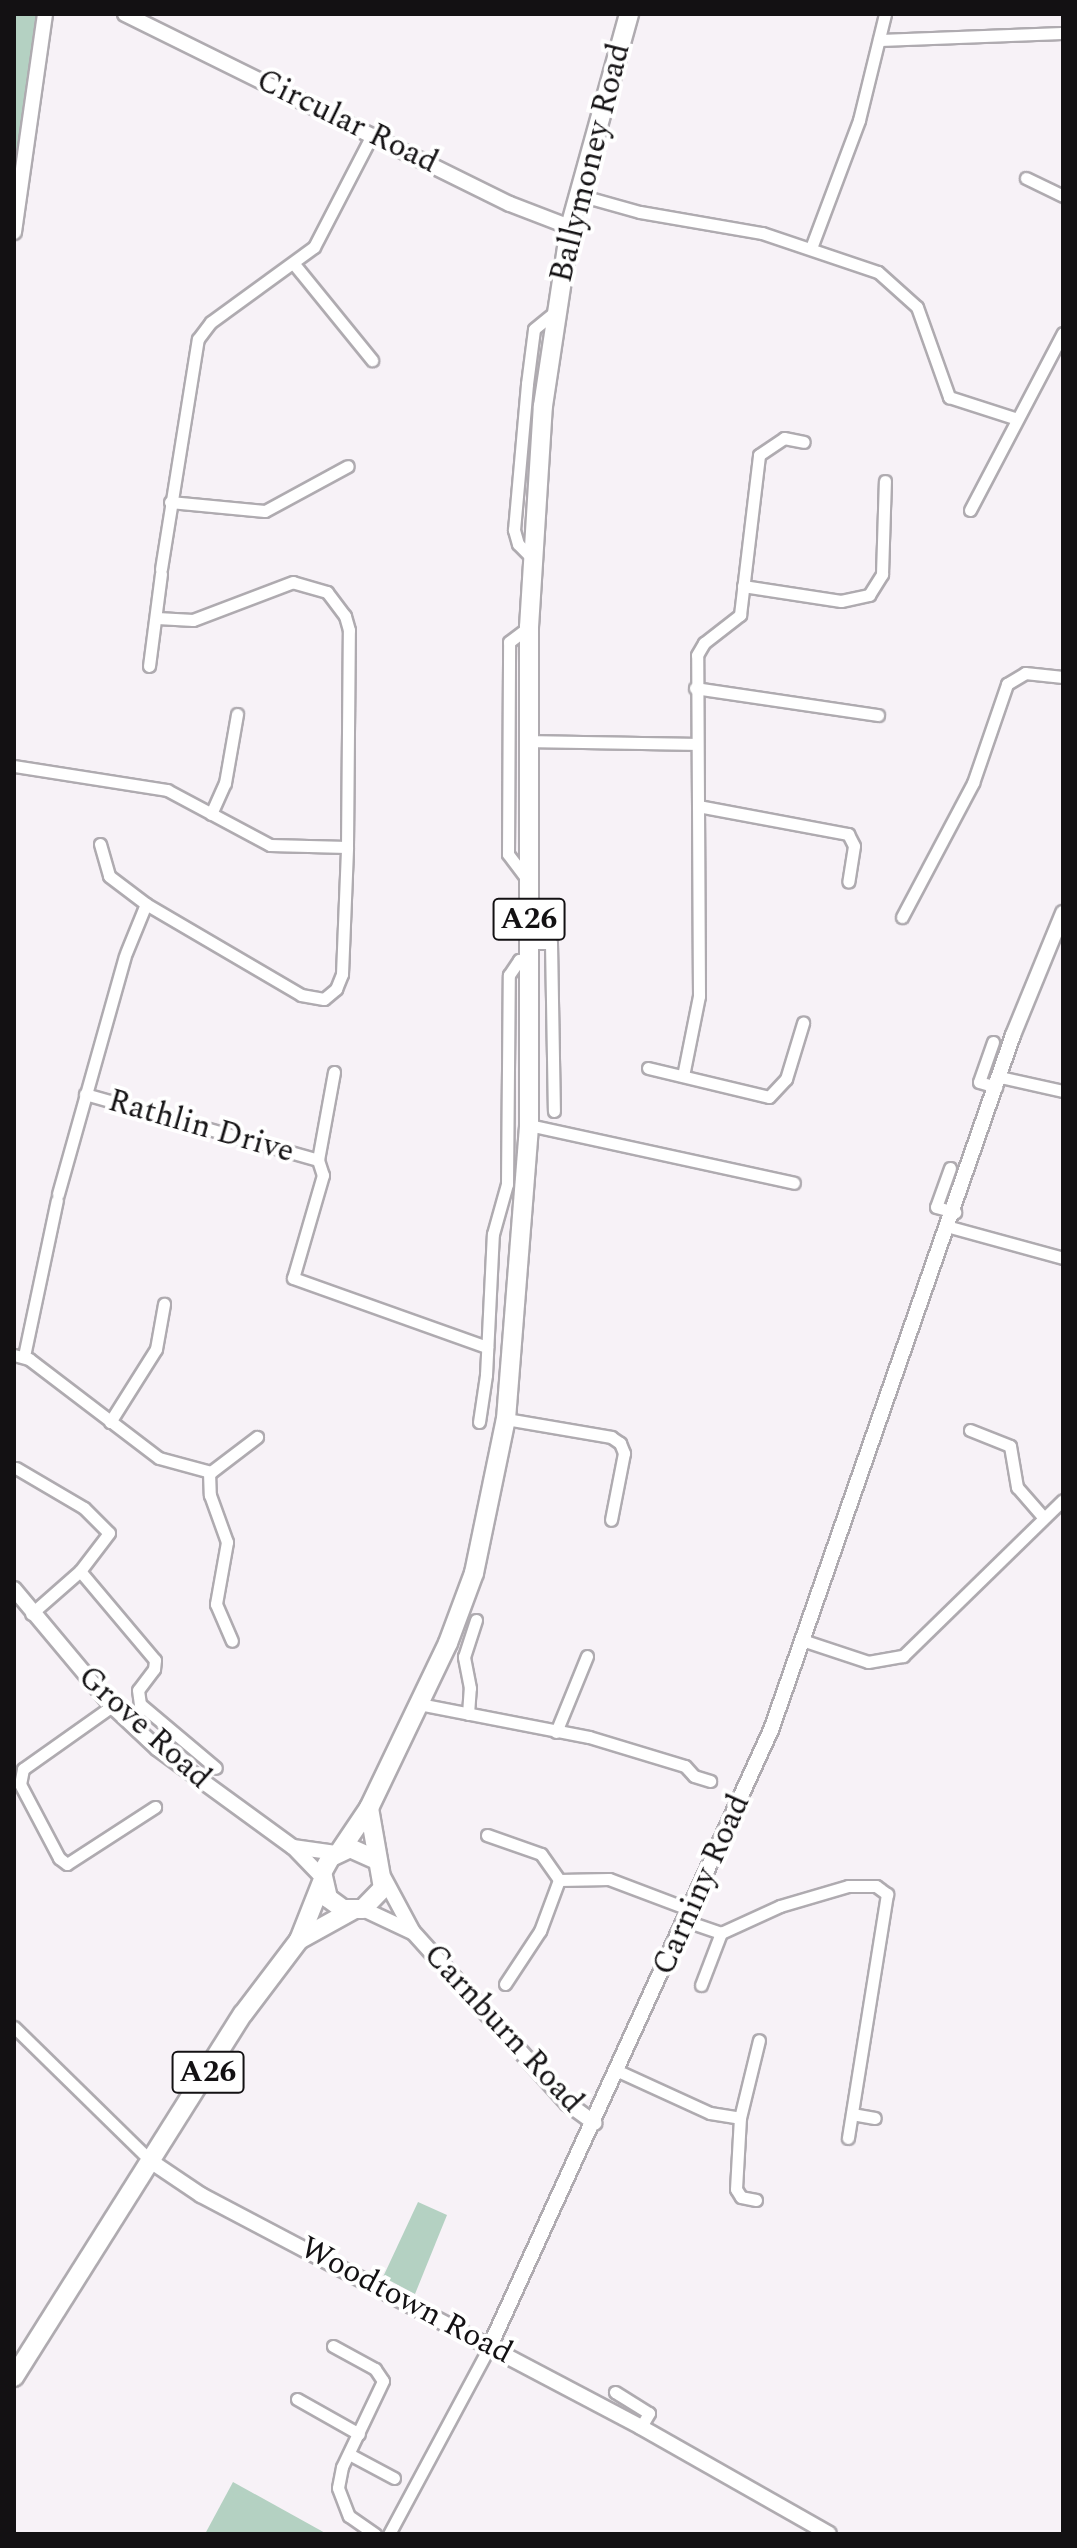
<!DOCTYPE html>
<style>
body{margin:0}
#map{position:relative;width:1077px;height:2548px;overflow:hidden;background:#f7f2f7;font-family:Spectral,serif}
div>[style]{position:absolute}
.green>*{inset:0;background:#b4d1c2}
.roads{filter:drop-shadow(2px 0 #afabb0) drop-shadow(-2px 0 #afabb0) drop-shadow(0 2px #afabb0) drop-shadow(0 -2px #afabb0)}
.minor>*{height:11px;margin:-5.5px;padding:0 5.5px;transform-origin:5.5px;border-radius:5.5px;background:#fff}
.tertiary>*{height:14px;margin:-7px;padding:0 7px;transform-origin:7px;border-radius:7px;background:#fff}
.primary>*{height:18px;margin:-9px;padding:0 9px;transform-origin:9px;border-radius:9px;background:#fff}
span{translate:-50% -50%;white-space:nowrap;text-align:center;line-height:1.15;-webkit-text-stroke:8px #fff;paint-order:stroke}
.shield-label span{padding:2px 6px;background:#fff;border:2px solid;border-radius:6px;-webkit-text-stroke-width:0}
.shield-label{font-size:30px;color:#131113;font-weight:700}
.street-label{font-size:32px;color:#131113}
.frame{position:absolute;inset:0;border:16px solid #131113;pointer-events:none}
</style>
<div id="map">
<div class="green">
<div style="clip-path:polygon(14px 14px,43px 14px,14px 197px)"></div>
<div style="clip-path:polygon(418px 2202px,447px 2215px,415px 2294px,383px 2277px)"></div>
<div style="clip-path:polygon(233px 2482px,327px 2534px,205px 2534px)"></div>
</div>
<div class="roads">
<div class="minor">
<div style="left:879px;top:40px;width:184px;rotate:-2.2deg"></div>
<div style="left:1026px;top:178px;width:41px;rotate:25.9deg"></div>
<div style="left:579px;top:195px;width:63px;rotate:15.6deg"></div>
<div style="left:640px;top:212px;width:124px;rotate:9.8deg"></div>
<div style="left:762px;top:233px;width:122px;rotate:18.6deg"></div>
<div style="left:878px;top:272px;width:52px;rotate:41.9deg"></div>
<div style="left:917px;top:307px;width:96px;rotate:70.4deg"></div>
<div style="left:949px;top:397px;width:71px;rotate:17.9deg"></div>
<div style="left:811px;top:248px;width:137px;rotate:-69.4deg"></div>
<div style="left:859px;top:120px;width:109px;rotate:-76.2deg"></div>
<div style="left:294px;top:264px;width:124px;rotate:50.9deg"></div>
<div style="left:170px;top:502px;width:95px;rotate:5.4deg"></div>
<div style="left:265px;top:511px;width:94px;rotate:-28.5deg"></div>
<div style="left:970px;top:510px;width:200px;rotate:-62.3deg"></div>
<div style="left:533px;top:559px;width:21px;rotate:-135deg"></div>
<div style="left:518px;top:544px;width:15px;rotate:-106deg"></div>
<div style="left:514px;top:530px;width:147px;rotate:-84.9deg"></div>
<div style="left:527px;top:384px;width:55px;rotate:-82.7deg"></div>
<div style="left:534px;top:329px;width:26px;rotate:-39deg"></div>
<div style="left:161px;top:569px;width:233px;rotate:-80.9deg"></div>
<div style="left:198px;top:339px;width:21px;rotate:-53deg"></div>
<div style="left:211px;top:322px;width:127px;rotate:-36.1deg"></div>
<div style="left:314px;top:247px;width:126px;rotate:-62.6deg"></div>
<div style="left:743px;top:586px;width:99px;rotate:8.7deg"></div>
<div style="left:841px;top:601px;width:29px;rotate:-12deg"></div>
<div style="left:869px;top:595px;width:25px;rotate:-58deg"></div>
<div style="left:882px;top:574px;width:93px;rotate:-88.2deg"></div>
<div style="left:149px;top:666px;width:93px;rotate:-82.6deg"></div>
<div style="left:695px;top:688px;width:185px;rotate:8.4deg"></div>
<div style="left:529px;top:741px;width:166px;rotate:1deg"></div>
<div style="left:14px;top:766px;width:155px;rotate:8.9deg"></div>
<div style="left:167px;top:790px;width:117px;rotate:28.1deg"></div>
<div style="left:270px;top:845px;width:77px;rotate:1.5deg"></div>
<div style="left:698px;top:806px;width:153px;rotate:10.6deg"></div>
<div style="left:848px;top:834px;width:13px;rotate:63deg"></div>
<div style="left:854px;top:846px;width:36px;rotate:99deg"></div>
<div style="left:211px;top:814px;width:34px;rotate:-66deg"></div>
<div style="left:225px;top:783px;width:70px;rotate:-80.1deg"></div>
<div style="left:100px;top:844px;width:33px;rotate:74deg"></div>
<div style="left:109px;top:876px;width:46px;rotate:37.1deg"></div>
<div style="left:146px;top:904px;width:180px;rotate:30.4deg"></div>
<div style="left:301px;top:995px;width:23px;rotate:10deg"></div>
<div style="left:324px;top:999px;width:16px;rotate:-40deg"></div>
<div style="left:336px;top:989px;width:16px;rotate:-68deg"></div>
<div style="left:342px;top:974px;width:127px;rotate:-87.7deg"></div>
<div style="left:347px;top:847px;width:217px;rotate:-89.5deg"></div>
<div style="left:349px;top:630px;width:15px;rotate:-106deg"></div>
<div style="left:345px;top:616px;width:30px;rotate:-127deg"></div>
<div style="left:327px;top:592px;width:35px;rotate:-164deg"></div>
<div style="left:293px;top:582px;width:107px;rotate:159.2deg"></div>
<div style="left:193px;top:620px;width:36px;rotate:-177deg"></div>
<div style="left:529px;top:882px;width:35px;rotate:-127deg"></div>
<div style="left:508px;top:854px;width:212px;rotate:-89.7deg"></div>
<div style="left:509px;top:642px;width:25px;rotate:-37deg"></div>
<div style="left:902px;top:917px;width:152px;rotate:-62.1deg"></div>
<div style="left:973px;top:783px;width:105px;rotate:-71deg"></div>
<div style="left:1007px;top:684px;width:21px;rotate:-31deg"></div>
<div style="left:1025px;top:673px;width:38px;rotate:6deg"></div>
<div style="left:529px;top:943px;width:22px"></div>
<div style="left:551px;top:943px;width:168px;rotate:89deg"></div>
<div style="left:126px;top:953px;width:53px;rotate:-67.8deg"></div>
<div style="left:993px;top:1042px;width:42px;rotate:109.3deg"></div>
<div style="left:979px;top:1082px;width:18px;rotate:16deg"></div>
<div style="left:648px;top:1068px;width:124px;rotate:13.5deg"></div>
<div style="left:769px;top:1097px;width:25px;rotate:-47deg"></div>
<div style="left:786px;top:1079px;width:59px;rotate:-73.1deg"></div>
<div style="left:334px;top:1072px;width:89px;rotate:100.3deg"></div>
<div style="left:318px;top:1160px;width:16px;rotate:72deg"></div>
<div style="left:323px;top:1175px;width:107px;rotate:106.2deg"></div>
<div style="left:293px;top:1278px;width:206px;rotate:19.6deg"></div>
<div style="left:683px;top:1076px;width:82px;rotate:-78.7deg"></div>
<div style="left:699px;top:996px;width:341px;rotate:-90.3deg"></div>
<div style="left:697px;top:655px;width:14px;rotate:-60deg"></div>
<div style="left:704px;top:643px;width:46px;rotate:-37.9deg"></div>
<div style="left:740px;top:615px;width:161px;rotate:-83.2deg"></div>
<div style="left:759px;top:455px;width:30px;rotate:-34deg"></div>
<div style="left:784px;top:438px;width:20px;rotate:11deg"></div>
<div style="left:1000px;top:1077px;width:65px;rotate:12.5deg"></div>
<div style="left:85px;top:1094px;width:242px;rotate:15.8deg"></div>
<div style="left:529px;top:1125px;width:271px;rotate:12.3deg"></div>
<div style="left:950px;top:1168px;width:41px;rotate:109.7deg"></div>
<div style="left:936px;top:1207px;width:20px;rotate:15deg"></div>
<div style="left:58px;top:1194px;width:247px;rotate:-74.3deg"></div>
<div style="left:950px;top:1227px;width:117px;rotate:15.3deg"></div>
<div style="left:14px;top:1355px;width:16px;rotate:15deg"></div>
<div style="left:29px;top:1359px;width:163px;rotate:37.3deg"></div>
<div style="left:159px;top:1458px;width:54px;rotate:15.1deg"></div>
<div style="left:211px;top:1472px;width:58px;rotate:-37.3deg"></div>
<div style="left:24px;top:1356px;width:159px;rotate:-78.1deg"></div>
<div style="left:506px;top:1419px;width:107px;rotate:9.7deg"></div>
<div style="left:611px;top:1437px;width:11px;rotate:34deg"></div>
<div style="left:620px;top:1443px;width:11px;rotate:68deg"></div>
<div style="left:624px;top:1453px;width:68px;rotate:101deg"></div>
<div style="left:110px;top:1422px;width:86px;rotate:-57.8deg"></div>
<div style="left:156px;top:1349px;width:46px;rotate:-79.9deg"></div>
<div style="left:479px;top:1422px;width:48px;rotate:-81.5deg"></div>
<div style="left:486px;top:1375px;width:141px;rotate:-87.2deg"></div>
<div style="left:493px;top:1234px;width:52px;rotate:-74.4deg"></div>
<div style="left:507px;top:1184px;width:209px;rotate:-89.5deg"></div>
<div style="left:509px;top:975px;width:18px;rotate:-56deg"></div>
<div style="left:519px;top:960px;width:10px;rotate:-6deg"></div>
<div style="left:970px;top:1430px;width:43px;rotate:21.8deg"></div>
<div style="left:1010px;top:1446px;width:42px;rotate:80.3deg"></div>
<div style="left:1017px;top:1487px;width:38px;rotate:49deg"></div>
<div style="left:16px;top:1468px;width:79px;rotate:30.5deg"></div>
<div style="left:84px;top:1508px;width:35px;rotate:45deg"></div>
<div style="left:109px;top:1533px;width:48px;rotate:127.3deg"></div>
<div style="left:80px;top:1571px;width:65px;rotate:138.7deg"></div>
<div style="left:209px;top:1472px;width:23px;rotate:88deg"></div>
<div style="left:210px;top:1495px;width:50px;rotate:70.1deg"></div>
<div style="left:227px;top:1542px;width:63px;rotate:100.1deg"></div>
<div style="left:216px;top:1604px;width:40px;rotate:66.6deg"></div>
<div style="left:80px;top:1571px;width:116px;rotate:49.9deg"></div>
<div style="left:155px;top:1660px;width:9px;rotate:96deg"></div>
<div style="left:154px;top:1669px;width:26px;rotate:127deg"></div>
<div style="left:138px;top:1690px;width:14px;rotate:82deg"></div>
<div style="left:140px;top:1704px;width:99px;rotate:40.1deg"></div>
<div style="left:805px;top:1641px;width:66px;rotate:18.4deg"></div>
<div style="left:868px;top:1662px;width:36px;rotate:-10deg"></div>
<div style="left:903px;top:1656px;width:223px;rotate:-44.3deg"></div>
<div style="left:419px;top:1704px;width:173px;rotate:11deg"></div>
<div style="left:589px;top:1737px;width:100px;rotate:16.8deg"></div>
<div style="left:685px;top:1766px;width:13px;rotate:48deg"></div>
<div style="left:694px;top:1776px;width:17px;rotate:17deg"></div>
<div style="left:112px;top:1706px;width:109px;rotate:144.7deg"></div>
<div style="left:23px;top:1769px;width:15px;rotate:101deg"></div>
<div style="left:20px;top:1784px;width:84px;rotate:62.2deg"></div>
<div style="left:59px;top:1858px;width:10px;rotate:37deg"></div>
<div style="left:67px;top:1864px;width:105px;rotate:-32.9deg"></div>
<div style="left:468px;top:1714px;width:26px;rotate:-86deg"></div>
<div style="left:470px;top:1688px;width:32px;rotate:-101deg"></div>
<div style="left:464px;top:1657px;width:39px;rotate:-72deg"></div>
<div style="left:556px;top:1732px;width:82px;rotate:-67.8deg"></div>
<div style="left:487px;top:1835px;width:57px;rotate:19.4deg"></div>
<div style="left:541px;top:1854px;width:32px;rotate:55deg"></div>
<div style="left:559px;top:1880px;width:50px;rotate:-1.1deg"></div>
<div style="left:609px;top:1879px;width:88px;rotate:20.7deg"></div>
<div style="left:686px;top:1921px;width:37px;rotate:19deg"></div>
<div style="left:721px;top:1933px;width:65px;rotate:-24.6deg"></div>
<div style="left:780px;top:1906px;width:71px;rotate:-16.4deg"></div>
<div style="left:848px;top:1886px;width:28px"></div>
<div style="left:876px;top:1886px;width:14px;rotate:36deg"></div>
<div style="left:887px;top:1894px;width:247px;rotate:99.1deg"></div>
<div style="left:505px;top:1984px;width:64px;rotate:-56.6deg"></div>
<div style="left:540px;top:1931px;width:54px;rotate:-69.6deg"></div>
<div style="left:701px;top:1985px;width:56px;rotate:-69deg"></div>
<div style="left:14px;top:2027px;width:193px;rotate:44.4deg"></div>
<div style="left:618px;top:2071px;width:101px;rotate:24.5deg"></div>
<div style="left:710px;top:2113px;width:30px;rotate:9deg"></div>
<div style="left:852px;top:2114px;width:23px;rotate:10deg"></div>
<div style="left:756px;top:2200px;width:15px;rotate:-169deg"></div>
<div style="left:741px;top:2197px;width:9px;rotate:-122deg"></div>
<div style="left:736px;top:2189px;width:71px;rotate:-86.8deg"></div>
<div style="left:740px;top:2118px;width:80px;rotate:-76.3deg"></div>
<div style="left:333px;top:2346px;width:48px;rotate:28.7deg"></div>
<div style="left:375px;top:2369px;width:14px;rotate:56deg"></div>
<div style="left:383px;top:2381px;width:95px;rotate:115.5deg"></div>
<div style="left:342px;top:2467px;width:21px;rotate:101deg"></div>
<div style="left:338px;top:2488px;width:30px;rotate:69deg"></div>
<div style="left:349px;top:2516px;width:32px;rotate:35deg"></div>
<div style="left:615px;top:2392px;width:40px;rotate:32deg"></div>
<div style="left:649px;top:2413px;width:16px;rotate:120deg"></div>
<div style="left:297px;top:2399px;width:71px;rotate:29.4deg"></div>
<div style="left:349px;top:2454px;width:51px;rotate:28.1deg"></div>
<div style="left:389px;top:2534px;width:213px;rotate:-61.8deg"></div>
</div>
<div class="tertiary">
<div style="left:125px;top:14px;width:429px;rotate:26.3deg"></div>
<div style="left:510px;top:204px;width:64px;rotate:21deg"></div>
<div style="left:14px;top:232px;width:220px;rotate:-81.9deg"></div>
<div style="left:14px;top:1589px;width:153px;rotate:50.1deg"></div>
<div style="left:112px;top:1706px;width:62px;rotate:43deg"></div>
<div style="left:157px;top:1748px;width:168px;rotate:36.1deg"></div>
<div style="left:293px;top:1847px;width:42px;rotate:46deg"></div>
<div style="left:293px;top:1847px;width:43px;rotate:7.9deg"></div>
<div style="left:384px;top:1878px;width:61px;rotate:61.8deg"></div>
<div style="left:413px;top:1932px;width:230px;rotate:48deg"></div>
<div style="left:567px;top:2103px;width:34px;rotate:36deg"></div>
<div style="left:363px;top:1909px;width:54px;rotate:25.1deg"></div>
<div style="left:152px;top:2162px;width:59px;rotate:34deg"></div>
<div style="left:201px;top:2195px;width:497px;rotate:27.8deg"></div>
<div style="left:641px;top:2427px;width:216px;rotate:29.6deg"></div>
<div style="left:490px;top:2346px;width:677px;rotate:-65.48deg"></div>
<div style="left:771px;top:1730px;width:736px;rotate:-70.8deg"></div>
<div style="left:1013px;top:1035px;width:132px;rotate:-67.7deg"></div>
</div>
<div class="primary">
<div style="left:369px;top:1808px;width:81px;rotate:80.1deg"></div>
<div style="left:383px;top:1888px;width:29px;rotate:134deg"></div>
<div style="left:363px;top:1909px;width:20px;rotate:180deg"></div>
<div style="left:343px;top:1909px;width:19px;rotate:-144deg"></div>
<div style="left:328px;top:1898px;width:26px;rotate:-103deg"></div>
<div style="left:322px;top:1873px;width:18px;rotate:-61deg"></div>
<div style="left:331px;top:1857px;width:21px;rotate:-25deg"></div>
<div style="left:350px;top:1848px;width:30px;rotate:24deg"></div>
<div style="left:340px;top:1851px;width:52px;rotate:-56deg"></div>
<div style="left:369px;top:1808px;width:183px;rotate:-64.4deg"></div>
<div style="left:448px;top:1643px;width:75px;rotate:-69.6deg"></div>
<div style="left:474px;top:1573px;width:157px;rotate:-78.3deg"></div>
<div style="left:506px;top:1419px;width:295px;rotate:-85.5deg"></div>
<div style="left:529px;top:1125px;width:498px;rotate:-90deg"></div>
<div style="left:529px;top:627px;width:221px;rotate:-86.4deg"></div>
<div style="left:543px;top:406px;width:181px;rotate:-81.4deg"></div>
<div style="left:570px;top:227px;width:221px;rotate:-74.5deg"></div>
<div style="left:299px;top:1940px;width:62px;rotate:-29.1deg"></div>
<div style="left:14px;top:2377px;width:429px;rotate:-57.8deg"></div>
<div style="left:243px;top:2014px;width:93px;rotate:-52.9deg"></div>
<div style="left:299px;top:1940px;width:62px;rotate:-68.4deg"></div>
</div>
</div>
<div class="shield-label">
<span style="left:529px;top:919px">A26</span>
<span style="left:208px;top:2072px">A26</span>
</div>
<div class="street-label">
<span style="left:347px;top:122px;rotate:26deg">Circular Road</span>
<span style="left:591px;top:163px;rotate:-76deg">Ballymoney Road</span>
<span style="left:201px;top:1127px;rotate:16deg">Rathlin Drive</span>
<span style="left:144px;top:1728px;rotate:42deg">Grove Road</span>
<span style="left:702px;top:1885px;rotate:-66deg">Carniny Road</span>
<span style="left:503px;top:2029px;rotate:47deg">Carnburn Road</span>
<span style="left:406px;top:2301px;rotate:28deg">Woodtown Road</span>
</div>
<div class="frame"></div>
</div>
